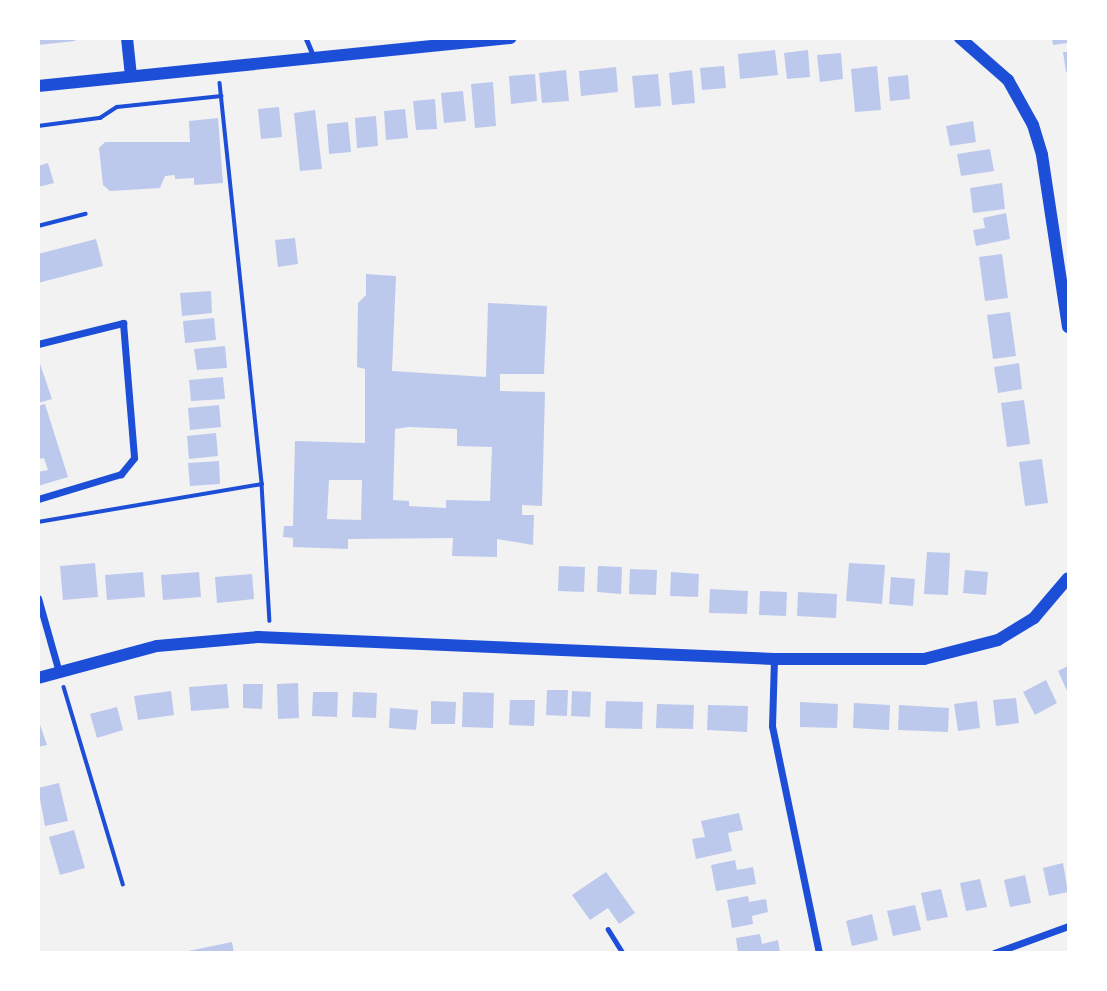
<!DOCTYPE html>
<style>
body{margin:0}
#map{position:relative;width:1107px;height:991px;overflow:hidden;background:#f2f2f2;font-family:"Libre Baskerville",serif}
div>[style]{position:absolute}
.building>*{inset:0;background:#bdc9ec}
.path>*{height:3.5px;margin:-1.75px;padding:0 1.75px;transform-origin:1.75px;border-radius:1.75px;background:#1d4ed8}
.service>*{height:4.5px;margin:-2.25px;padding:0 2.25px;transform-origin:2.25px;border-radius:2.25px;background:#1d4ed8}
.minor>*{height:7px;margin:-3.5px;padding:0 3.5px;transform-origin:3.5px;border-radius:3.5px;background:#1d4ed8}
.tertiary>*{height:12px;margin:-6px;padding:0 6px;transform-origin:6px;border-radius:6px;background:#1d4ed8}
span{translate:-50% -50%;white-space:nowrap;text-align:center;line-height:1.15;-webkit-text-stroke:7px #fff;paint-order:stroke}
.frame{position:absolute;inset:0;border:40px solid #fff;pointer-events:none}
</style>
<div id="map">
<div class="building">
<div style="clip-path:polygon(38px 38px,75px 38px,75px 41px,38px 45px)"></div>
<div style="clip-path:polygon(1052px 38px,1068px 38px,1068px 43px,1053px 45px)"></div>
<div style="clip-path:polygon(775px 50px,778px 75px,740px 79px,738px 54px)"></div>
<div style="clip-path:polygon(808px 50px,810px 77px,787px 79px,784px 53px)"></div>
<div style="clip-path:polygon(1063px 52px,1068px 52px,1068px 72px,1066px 72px)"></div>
<div style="clip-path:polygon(841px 53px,843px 79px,820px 82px,817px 55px)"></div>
<div style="clip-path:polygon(724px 66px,726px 88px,702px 90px,700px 68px)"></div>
<div style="clip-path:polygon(877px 66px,881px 110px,855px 112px,851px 69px)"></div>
<div style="clip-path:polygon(616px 67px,618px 92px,581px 96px,579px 71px)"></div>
<div style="clip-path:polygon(566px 70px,569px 101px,542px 103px,539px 73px)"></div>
<div style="clip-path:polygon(692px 70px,695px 103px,672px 105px,669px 73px)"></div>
<div style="clip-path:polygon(535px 74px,537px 101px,511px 104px,509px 76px)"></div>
<div style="clip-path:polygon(658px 74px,661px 106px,635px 108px,632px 76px)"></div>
<div style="clip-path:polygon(908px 75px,910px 99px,890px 101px,888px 77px)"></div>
<div style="clip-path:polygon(493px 82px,496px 126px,475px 128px,471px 84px)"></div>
<div style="clip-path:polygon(463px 91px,466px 121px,444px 123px,441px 93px)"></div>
<div style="clip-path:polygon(435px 99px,437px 129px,416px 130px,413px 101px)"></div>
<div style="clip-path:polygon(279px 107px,282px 137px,261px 139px,258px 109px)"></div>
<div style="clip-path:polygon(405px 109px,408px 138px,386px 140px,384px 111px)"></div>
<div style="clip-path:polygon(315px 110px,322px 169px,300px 171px,294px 113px)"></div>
<div style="clip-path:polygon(376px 116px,378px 146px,357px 148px,355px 118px)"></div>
<div style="clip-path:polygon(218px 118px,223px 183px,194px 185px,194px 178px,175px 179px,175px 175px,165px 176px,160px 188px,110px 191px,103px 185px,99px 148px,105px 142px,190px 142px,189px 121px)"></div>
<div style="clip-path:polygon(973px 121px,976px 142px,950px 146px,946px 126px)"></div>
<div style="clip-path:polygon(348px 122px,351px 152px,329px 154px,327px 124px)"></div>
<div style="clip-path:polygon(990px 149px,994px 171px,961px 176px,957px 154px)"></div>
<div style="clip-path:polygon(48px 163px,54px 183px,38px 187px,38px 166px)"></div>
<div style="clip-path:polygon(1002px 183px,1005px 209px,973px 213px,970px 188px)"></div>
<div style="clip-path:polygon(1006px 213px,1010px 239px,976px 246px,973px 230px,985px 228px,983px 218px)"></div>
<div style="clip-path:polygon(295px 238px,298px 264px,278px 267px,275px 240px)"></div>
<div style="clip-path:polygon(96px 239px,103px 266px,38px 283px,38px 254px)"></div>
<div style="clip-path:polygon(1002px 254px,1008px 298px,985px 301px,979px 257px)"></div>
<div style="clip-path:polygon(evenodd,366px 274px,396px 276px,392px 371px,486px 377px,488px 303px,547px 306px,544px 374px,500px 374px,500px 391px,545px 392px,542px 506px,522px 505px,522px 515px,534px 515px,533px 545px,497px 539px,497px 557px,452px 556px,453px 538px,348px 539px,348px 549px,293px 547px,293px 538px,283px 537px,284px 526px,293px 526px,295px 441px,365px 443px,365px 369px,357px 367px,358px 303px,366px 295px,366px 274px,409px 427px,457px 429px,457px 446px,492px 447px,490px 501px,446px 500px,446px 508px,409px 506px,409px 501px,393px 500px,395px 429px,409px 427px,366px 274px,329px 480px,362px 480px,361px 520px,327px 519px,329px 480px)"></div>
<div style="clip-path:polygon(211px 291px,212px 313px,182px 316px,180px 293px)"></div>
<div style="clip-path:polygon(1010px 312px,1016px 356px,993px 359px,987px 315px)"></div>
<div style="clip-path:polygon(214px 318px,216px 340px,185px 343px,183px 321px)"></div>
<div style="clip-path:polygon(225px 346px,227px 368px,197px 370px,194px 349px)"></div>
<div style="clip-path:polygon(38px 358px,52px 399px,38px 403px)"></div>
<div style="clip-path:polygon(1019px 363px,1022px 389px,998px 393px,994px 367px)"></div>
<div style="clip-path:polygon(223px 377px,225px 399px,191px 401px,189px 380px)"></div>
<div style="clip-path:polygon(1024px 400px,1030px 444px,1007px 447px,1001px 403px)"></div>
<div style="clip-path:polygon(45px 404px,68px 477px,38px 486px,38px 472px,48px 470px,44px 458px,38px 459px,38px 406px)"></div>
<div style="clip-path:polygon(219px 405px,221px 427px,190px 430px,188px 408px)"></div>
<div style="clip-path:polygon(216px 433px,218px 456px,189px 459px,187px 436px)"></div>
<div style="clip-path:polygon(1042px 459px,1048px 503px,1025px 506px,1019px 462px)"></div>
<div style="clip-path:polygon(219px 461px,220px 484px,190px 486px,188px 463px)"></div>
<div style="clip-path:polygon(927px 552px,950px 553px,948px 595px,924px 594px)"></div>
<div style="clip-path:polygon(95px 563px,98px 597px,63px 600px,60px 566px)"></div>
<div style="clip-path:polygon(849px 563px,885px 565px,882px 604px,846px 601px)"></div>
<div style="clip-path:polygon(559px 566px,585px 567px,584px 592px,558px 591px)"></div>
<div style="clip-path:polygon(598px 566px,622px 567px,621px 594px,597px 592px)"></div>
<div style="clip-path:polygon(630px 569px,657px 570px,656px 595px,629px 594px)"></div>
<div style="clip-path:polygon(965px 570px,988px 572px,986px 595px,963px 593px)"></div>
<div style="clip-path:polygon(143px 572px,145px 597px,107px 600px,105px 575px)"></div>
<div style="clip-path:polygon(199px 572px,201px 597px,163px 600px,161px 575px)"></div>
<div style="clip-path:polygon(671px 572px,699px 574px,698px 597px,670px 596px)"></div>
<div style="clip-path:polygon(252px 574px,254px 599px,217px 603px,215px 577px)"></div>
<div style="clip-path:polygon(891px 577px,915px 579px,913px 606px,889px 604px)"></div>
<div style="clip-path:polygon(710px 589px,748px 591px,747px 614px,709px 613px)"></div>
<div style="clip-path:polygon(760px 591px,787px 592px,786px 616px,759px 615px)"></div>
<div style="clip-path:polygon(798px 592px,837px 594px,836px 618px,797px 616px)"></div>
<div style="clip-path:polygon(1068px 666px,1068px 693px,1058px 671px)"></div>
<div style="clip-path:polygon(1046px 680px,1057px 703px,1035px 715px,1023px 692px)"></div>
<div style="clip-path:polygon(298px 683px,299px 718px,278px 719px,277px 684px)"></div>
<div style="clip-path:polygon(227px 684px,229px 708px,191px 711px,189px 687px)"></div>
<div style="clip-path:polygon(243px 684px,263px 684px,262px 709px,243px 708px)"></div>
<div style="clip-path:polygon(547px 690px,568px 690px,567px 716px,546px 715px)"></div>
<div style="clip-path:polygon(171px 691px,174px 715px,138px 720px,134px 696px)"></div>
<div style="clip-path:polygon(572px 691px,591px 692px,590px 717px,571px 716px)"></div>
<div style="clip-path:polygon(313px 692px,338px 692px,337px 717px,312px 716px)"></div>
<div style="clip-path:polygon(353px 692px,377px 693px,376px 718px,352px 717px)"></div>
<div style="clip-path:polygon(463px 692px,494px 693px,493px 728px,462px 727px)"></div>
<div style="clip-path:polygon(1016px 698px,1019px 723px,996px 726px,993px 700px)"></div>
<div style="clip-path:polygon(510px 700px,535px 700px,534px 726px,509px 725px)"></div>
<div style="clip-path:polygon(431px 701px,456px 702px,455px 724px,431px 724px)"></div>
<div style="clip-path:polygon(606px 701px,643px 702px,642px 729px,605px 728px)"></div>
<div style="clip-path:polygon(977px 701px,980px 728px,958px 731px,954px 704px)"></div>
<div style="clip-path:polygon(800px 702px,838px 704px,837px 728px,800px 727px)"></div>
<div style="clip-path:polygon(854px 703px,890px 705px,889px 730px,853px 728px)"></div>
<div style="clip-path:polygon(657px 704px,694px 705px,693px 729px,656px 728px)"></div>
<div style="clip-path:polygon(708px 705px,748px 706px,747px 732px,707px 730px)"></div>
<div style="clip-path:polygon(899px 705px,949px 708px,948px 732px,898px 730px)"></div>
<div style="clip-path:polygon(117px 707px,123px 730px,97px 738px,90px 714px)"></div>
<div style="clip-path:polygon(390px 708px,418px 710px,416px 730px,389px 728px)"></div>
<div style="clip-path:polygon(38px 719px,47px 745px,38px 747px)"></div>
<div style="clip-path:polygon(59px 783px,68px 821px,45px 826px,38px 788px)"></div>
<div style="clip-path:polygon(739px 813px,743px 830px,728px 833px,732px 851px,696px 859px,692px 839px,705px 837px,701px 821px)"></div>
<div style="clip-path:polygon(74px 830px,85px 868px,60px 875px,49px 837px)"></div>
<div style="clip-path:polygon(735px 860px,737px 870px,753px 867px,756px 884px,716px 891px,711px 865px)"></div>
<div style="clip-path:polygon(1063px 863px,1068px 892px,1049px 896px,1043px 868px)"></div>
<div style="clip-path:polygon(606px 872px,635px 913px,619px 924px,608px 908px,590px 920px,572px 895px)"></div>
<div style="clip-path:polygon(1025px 875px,1031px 903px,1010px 907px,1004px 880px)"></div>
<div style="clip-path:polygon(980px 879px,987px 907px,966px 911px,960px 883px)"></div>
<div style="clip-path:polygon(941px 889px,948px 917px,927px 921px,921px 893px)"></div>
<div style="clip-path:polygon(748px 896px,749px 902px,766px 899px,768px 912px,752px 916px,753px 924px,732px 928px,727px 900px)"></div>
<div style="clip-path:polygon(915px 905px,921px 930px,893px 936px,887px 911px)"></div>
<div style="clip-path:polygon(872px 914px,878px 940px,852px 946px,846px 921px)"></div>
<div style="clip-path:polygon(760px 934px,762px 944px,778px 940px,780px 953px,738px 953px,736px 938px)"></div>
<div style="clip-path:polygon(232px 942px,234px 953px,188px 953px,188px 951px)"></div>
</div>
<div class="path">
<div style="left:220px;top:83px;width:403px;rotate:84deg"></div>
<div style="left:262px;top:484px;width:137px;rotate:86.7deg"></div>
<div style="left:38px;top:126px;width:63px;rotate:-7.4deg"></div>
<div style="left:100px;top:118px;width:20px;rotate:-33deg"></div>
<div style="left:117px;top:107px;width:105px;rotate:-6deg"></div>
<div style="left:38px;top:226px;width:49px;rotate:-14.3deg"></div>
<div style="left:38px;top:522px;width:227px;rotate:-9.6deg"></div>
<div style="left:64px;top:687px;width:206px;rotate:73.3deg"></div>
</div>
<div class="service">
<div style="left:306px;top:38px;width:21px;rotate:67deg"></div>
<div style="left:608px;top:929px;width:28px;rotate:58deg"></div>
</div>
<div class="minor">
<div style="left:38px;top:344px;width:88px;rotate:-13.9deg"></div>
<div style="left:123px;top:323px;width:135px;rotate:85.3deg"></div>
<div style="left:134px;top:458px;width:21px;rotate:129deg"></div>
<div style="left:121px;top:474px;width:87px;rotate:163.2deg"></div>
<div style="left:38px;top:598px;width:77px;rotate:74.2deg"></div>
<div style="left:774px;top:659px;width:67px;rotate:91.7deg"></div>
<div style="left:772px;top:726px;width:232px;rotate:78.3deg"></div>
<div style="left:994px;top:953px;width:79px;rotate:-20deg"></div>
</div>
<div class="tertiary">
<div style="left:127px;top:38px;width:37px;rotate:84deg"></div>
<div style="left:960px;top:38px;width:64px;rotate:41.2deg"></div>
<div style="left:1008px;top:80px;width:51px;rotate:60.9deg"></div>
<div style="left:1033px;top:125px;width:31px;rotate:73deg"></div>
<div style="left:1042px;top:155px;width:174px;rotate:81.4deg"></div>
<div style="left:38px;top:86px;width:475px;rotate:-5.8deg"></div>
<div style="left:38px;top:678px;width:123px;rotate:-15.1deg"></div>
<div style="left:157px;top:646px;width:101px;rotate:-5.1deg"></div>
<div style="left:258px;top:637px;width:516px;rotate:2.44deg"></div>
<div style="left:774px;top:659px;width:150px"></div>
<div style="left:924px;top:659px;width:76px;rotate:-14.4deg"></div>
<div style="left:998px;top:640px;width:42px;rotate:-31.4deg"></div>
<div style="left:1034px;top:618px;width:52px;rotate:-49.6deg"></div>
</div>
<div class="frame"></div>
</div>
